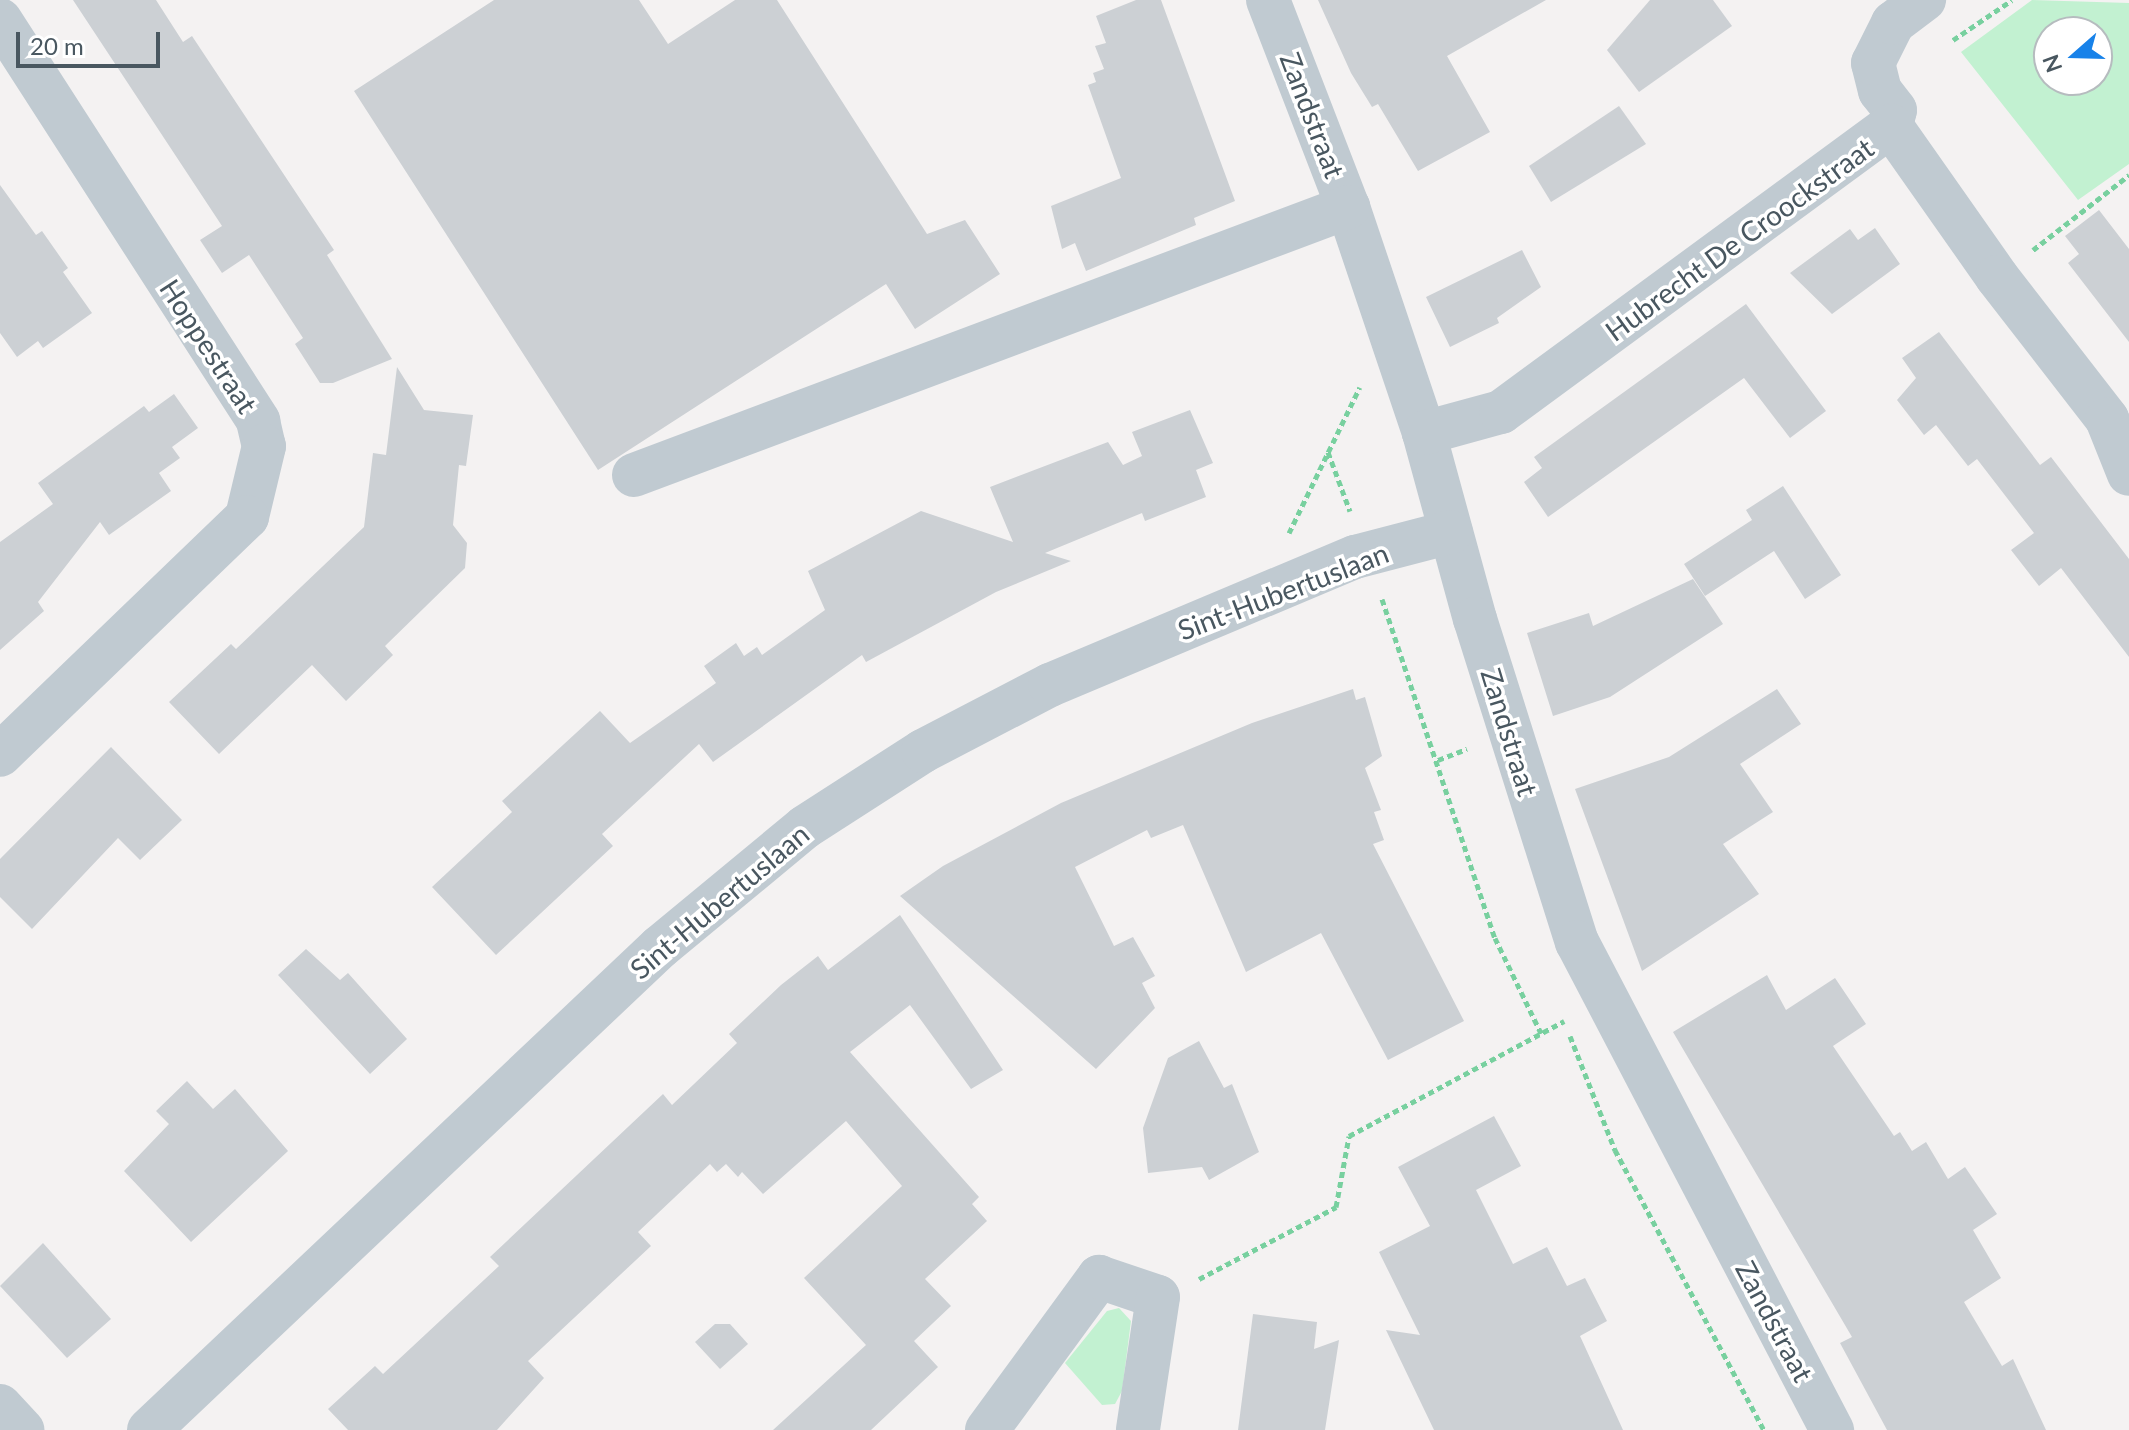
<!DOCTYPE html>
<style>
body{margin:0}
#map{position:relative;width:2129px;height:1430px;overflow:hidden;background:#f4f2f2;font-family:Lato,sans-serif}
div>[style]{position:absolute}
.green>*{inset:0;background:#c2f1d1}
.building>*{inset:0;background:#ccd0d4}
.path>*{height:5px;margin-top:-2.5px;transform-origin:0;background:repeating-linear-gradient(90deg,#78d09f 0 6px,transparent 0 10px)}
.minor>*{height:44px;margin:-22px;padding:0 22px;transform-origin:22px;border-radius:22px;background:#c0cad1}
span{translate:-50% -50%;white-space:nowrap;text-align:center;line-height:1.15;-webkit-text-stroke:7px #fff;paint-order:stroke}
.street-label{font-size:28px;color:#495760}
.north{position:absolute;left:2033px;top:16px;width:80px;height:80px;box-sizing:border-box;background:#fff;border:2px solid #b6bcbf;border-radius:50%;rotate:250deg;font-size:22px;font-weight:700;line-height:32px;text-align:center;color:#495760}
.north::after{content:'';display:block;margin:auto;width:28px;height:36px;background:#1882e9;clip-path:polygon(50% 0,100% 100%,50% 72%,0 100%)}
.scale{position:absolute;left:16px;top:32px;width:144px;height:36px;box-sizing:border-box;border:4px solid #495760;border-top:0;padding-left:10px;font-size:24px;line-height:28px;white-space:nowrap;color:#495760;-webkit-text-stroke:6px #fff;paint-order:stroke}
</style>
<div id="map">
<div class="green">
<div style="clip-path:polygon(evenodd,2032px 0,2129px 3px,2129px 164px,2078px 200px,1961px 52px,2032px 0,2097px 32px,2097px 80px,2049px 80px,2049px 32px,2097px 32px)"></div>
<div style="clip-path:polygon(1119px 1308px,1131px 1321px,1122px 1391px,1115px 1404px,1102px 1405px,1065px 1363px,1107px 1311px)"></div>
</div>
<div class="building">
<div style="clip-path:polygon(73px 0,156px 0,183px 42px,192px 36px,334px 250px,327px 255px,392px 359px,333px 383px,320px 383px,295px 344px,303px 338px,249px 255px,222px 273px,200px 240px,222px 226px)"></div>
<div style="clip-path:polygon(494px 0,639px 0,668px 44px,735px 0,777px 0,927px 234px,965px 220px,1000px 274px,915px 329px,886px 284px,598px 470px,354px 91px)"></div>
<div style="clip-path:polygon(1136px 0,1161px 0,1235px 201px,1194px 218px,1196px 225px,1086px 271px,1075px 243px,1062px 249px,1051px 206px,1121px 178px,1088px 85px,1096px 82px,1093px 73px,1104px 69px,1095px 46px,1106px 43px,1096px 16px)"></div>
<div style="clip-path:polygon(1318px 0,1546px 0,1447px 56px,1490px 132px,1418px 171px,1378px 104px,1372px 107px,1351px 73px)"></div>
<div style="clip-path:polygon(1650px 0,1713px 0,1732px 26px,1639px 92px,1607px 50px)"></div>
<div style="clip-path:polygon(1619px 106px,1646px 144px,1551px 202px,1529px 166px)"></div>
<div style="clip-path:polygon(0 185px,36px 235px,42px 231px,68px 268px,63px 272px,92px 313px,43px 348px,38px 341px,17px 357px,0 333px)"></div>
<div style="clip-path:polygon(2099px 210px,2129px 249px,2129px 342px,2068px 263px,2079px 254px,2065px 236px)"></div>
<div style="clip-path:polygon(1875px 228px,1900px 264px,1832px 314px,1790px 273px,1850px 229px,1858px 240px)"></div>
<div style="clip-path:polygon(1522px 250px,1541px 287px,1497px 318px,1499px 323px,1450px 347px,1426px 297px)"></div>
<div style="clip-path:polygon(1746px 304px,1826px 411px,1790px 438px,1744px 378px,1548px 517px,1524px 482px,1542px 468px,1534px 457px)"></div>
<div style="clip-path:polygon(1939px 332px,2040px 465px,2051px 457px,2129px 559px,2129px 657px,2061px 568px,2039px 586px,2011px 550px,2034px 533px,1977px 459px,1968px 466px,1936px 425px,1924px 435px,1897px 400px,1916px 378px,1902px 358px)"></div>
<div style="clip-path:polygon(397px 367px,424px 410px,473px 415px,466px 466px,459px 465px,453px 525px,467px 543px,465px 568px,385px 646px,393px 655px,346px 701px,312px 665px,219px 754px,169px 702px,231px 644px,236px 649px,364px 527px,373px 453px,386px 455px)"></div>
<div style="clip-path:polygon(174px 394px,198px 428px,172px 447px,180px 458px,159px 473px,171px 491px,109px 535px,100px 522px,38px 602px,44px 611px,0 650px,0 542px,53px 504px,38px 483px,144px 406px,149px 412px)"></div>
<div style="clip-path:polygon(1190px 410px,1213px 463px,1196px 470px,1206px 497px,1145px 521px,1142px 513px,1045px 553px,1071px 561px,996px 592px,866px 662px,862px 655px,713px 762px,699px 744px,602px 834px,613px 846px,496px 955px,432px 887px,512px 812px,502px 801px,600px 711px,630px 743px,716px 683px,704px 666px,736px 643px,744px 656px,757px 647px,762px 655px,825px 610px,808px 571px,921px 511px,1013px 542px,990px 487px,1108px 442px,1123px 465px,1142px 456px,1132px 432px)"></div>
<div style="clip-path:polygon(1783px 486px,1841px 575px,1805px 599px,1774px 551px,1705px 596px,1684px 564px,1752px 520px,1746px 510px)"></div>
<div style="clip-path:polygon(1693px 579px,1723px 624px,1610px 697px,1553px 716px,1527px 633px,1589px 613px,1593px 626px)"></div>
<div style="clip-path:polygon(1353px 689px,1356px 700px,1365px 697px,1382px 756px,1365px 768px,1381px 810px,1374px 812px,1384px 840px,1373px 844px,1464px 1021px,1388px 1060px,1321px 933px,1246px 972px,1183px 825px,1151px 838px,1147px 830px,1075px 867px,1114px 946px,1133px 937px,1155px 976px,1142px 983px,1155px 1008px,1096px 1069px,900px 896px,943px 866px,1061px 803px,1252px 723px)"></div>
<div style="clip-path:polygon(1777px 689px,1801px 724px,1740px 764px,1773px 812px,1723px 844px,1759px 894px,1642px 971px,1575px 789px,1669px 757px)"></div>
<div style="clip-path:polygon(111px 747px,182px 820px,140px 860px,118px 838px,32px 929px,0 897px,0 859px)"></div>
<div style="clip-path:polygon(900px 915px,1003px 1070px,971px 1089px,910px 1005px,850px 1052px,979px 1197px,972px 1204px,987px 1221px,925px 1279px,951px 1306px,914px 1341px,938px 1367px,871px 1430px,773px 1430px,866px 1345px,804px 1278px,902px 1186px,846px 1121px,763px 1194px,742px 1172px,738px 1177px,726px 1164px,717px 1172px,710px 1164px,638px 1232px,651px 1246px,528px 1361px,544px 1378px,497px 1430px,348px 1430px,328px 1409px,375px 1366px,383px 1374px,499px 1266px,490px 1257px,663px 1094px,672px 1105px,737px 1043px,729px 1034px,781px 985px,818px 956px,828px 970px)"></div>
<div style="clip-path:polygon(306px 949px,340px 980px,348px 973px,407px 1039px,370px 1074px,278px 975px)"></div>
<div style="clip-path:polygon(1767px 975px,1786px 1010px,1835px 978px,1866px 1024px,1833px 1046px,1894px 1136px,1900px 1132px,1912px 1151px,1926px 1142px,1948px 1179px,1965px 1167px,1997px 1214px,1973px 1230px,2001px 1278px,1964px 1302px,2002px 1366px,2013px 1359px,2046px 1430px,1887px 1430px,1840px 1343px,1852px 1337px,1673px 1032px)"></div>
<div style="clip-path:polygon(1199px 1041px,1224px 1088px,1232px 1084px,1259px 1152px,1209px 1180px,1202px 1167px,1148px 1173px,1143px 1128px,1168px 1058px)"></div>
<div style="clip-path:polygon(187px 1081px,213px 1109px,235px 1089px,288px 1151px,191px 1242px,124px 1171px,169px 1124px,156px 1111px)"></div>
<div style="clip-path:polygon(1494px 1116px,1521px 1166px,1476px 1190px,1513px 1264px,1547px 1247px,1567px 1286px,1585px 1278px,1607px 1321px,1580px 1336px,1623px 1430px,1434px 1430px,1386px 1330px,1420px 1335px,1379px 1252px,1430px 1226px,1398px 1167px)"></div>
<div style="clip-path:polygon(43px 1243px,111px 1319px,67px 1358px,0 1286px)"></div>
<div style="clip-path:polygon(1253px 1314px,1317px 1322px,1314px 1349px,1339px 1340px,1325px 1430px,1238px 1430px)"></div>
<div style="clip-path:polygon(715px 1324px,730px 1324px,748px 1344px,720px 1369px,695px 1342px)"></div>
</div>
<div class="path">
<div style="left:1953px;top:40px;width:71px;rotate:-34.1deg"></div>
<div style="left:2033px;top:250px;width:122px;rotate:-38deg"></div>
<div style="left:1328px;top:452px;width:63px;rotate:69.6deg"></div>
<div style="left:1289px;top:533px;width:162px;rotate:-64.1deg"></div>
<div style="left:1382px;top:599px;width:357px;rotate:71.6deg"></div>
<div style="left:1495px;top:938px;width:106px;rotate:64.2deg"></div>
<div style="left:1438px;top:760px;width:31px;rotate:-21deg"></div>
<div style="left:1570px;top:1036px;width:123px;rotate:68.5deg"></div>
<div style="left:1615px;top:1150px;width:317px;rotate:62deg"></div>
<div style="left:1199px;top:1279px;width:155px;rotate:-27.7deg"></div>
<div style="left:1336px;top:1207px;width:72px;rotate:-79.6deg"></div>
<div style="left:1349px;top:1136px;width:244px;rotate:-28.1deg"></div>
</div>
<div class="minor">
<div style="left:1268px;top:0;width:222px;rotate:68.9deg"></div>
<div style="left:1348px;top:207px;width:238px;rotate:71.4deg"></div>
<div style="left:1424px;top:433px;width:193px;rotate:74.7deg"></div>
<div style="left:1475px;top:619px;width:339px;rotate:72.5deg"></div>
<div style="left:1577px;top:942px;width:551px;rotate:62.41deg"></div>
<div style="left:0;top:20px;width:477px;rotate:57.2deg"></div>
<div style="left:258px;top:421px;width:26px;rotate:77deg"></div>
<div style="left:264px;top:446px;width:73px;rotate:103.5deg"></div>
<div style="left:247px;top:517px;width:343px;rotate:136.1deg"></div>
<div style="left:1891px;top:126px;width:16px;rotate:-76deg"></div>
<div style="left:1895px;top:110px;width:24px;rotate:-128deg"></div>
<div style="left:1880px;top:91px;width:29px;rotate:-104deg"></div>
<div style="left:1873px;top:63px;width:45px;rotate:-63.4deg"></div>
<div style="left:1893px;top:23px;width:39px;rotate:-37deg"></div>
<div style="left:1424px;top:433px;width:80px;rotate:-15.3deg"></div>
<div style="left:1501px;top:412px;width:484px;rotate:-36.3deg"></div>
<div style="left:1891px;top:126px;width:184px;rotate:54.9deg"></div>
<div style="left:1997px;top:277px;width:180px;rotate:52.2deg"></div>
<div style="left:2107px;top:419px;width:59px;rotate:68.2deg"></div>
<div style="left:634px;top:475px;width:763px;rotate:-20.57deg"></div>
<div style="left:0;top:1406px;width:33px;rotate:47deg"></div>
<div style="left:149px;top:1430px;width:703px;rotate:-43.39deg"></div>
<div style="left:660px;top:947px;width:188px;rotate:-39.6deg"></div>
<div style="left:805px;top:827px;width:140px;rotate:-32.8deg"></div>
<div style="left:923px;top:751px;width:143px;rotate:-27.5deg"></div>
<div style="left:1050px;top:685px;width:331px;rotate:-22.8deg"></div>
<div style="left:1355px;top:557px;width:99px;rotate:-14.6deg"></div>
<div style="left:987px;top:1430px;width:190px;rotate:-53.8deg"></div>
<div style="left:1099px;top:1277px;width:62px;rotate:18.7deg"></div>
<div style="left:1158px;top:1297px;width:134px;rotate:98.6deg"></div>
</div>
<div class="street-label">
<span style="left:1313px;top:115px;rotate:69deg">Zandstraat</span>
<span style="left:1739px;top:239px;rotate:-36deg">Hubrecht De Croockstraat</span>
<span style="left:209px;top:346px;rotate:57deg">Hoppestraat</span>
<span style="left:1283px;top:591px;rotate:-21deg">Sint-Hubertuslaan</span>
<span style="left:1510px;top:732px;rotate:73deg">Zandstraat</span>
<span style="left:719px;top:901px;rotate:-40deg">Sint-Hubertuslaan</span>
<span style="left:1775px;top:1321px;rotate:62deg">Zandstraat</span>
</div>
<div class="north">N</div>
<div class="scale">20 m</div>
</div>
